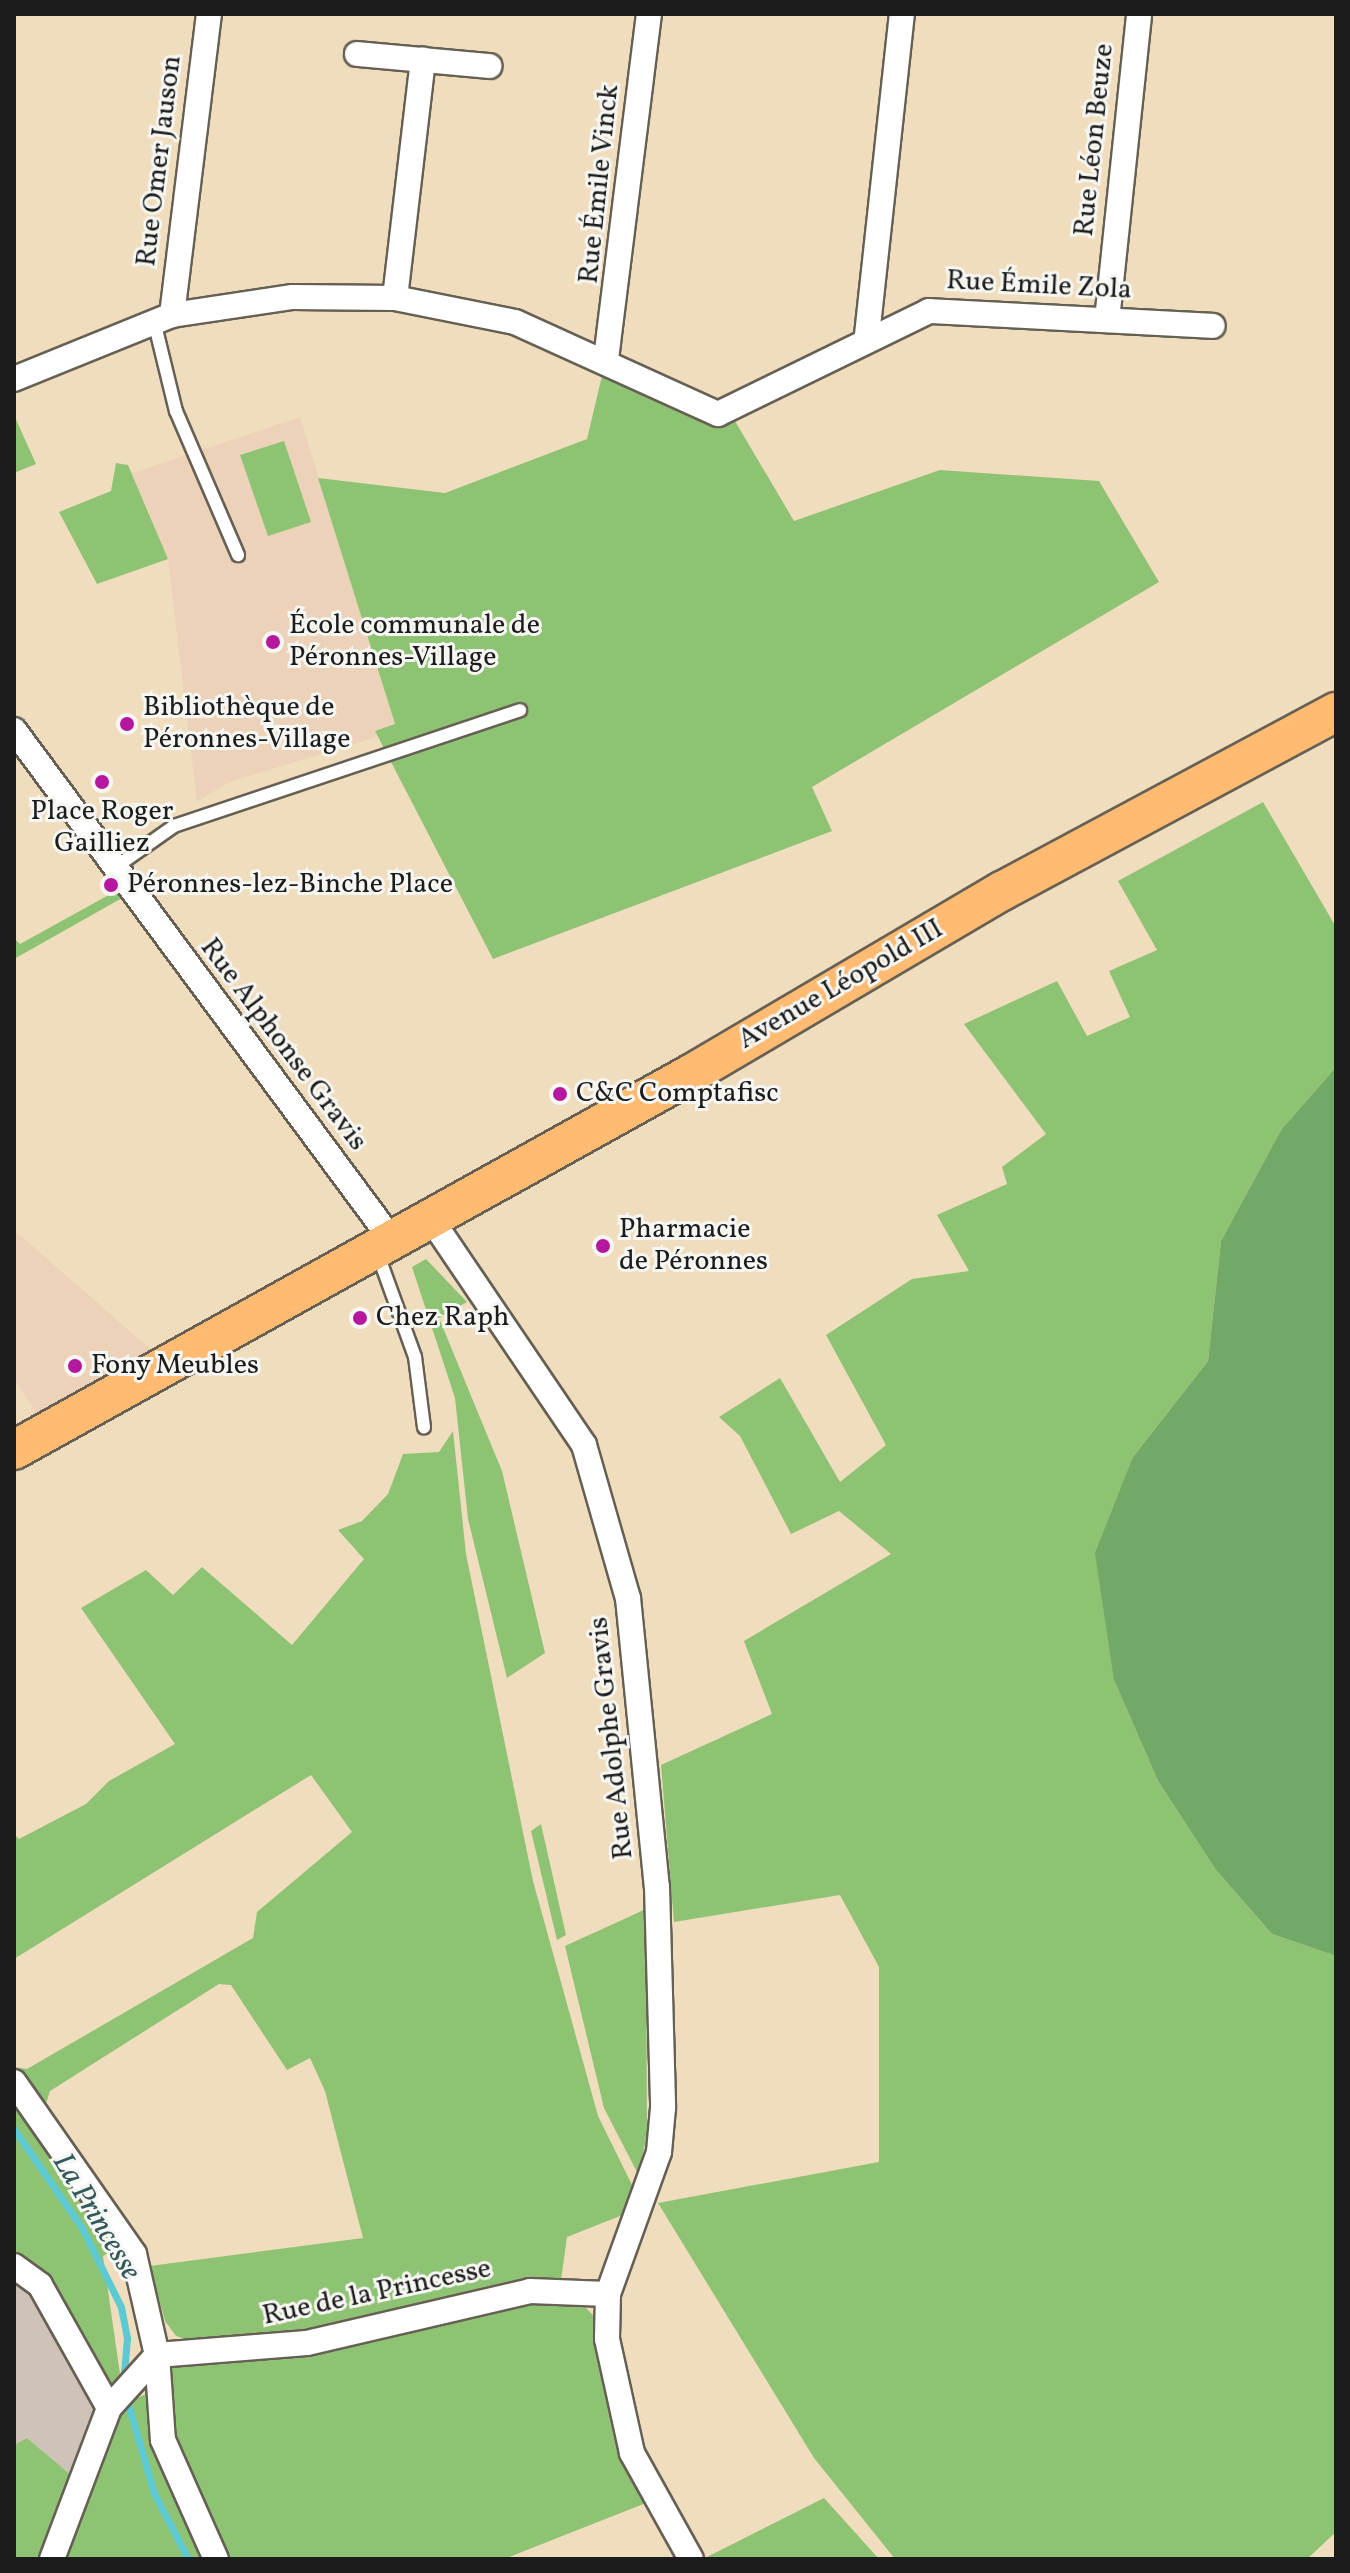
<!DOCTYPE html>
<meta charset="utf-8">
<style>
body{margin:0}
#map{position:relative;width:1350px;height:2573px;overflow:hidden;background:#f0ddbd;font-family:Vollkorn,serif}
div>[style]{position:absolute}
.built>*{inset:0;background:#ecd2b9}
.industrial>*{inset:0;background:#cec2b9}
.green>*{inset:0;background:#8ec374}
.forest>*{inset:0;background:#72a966}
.stream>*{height:7px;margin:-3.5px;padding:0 3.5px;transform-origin:3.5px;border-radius:3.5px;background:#5dc9d2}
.roads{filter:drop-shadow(2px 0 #666054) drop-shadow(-2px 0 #666054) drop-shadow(0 2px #666054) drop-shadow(0 -2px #666054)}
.service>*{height:12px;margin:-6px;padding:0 6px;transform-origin:6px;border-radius:6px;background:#fff}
.minor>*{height:24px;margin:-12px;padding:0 12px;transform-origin:12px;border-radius:12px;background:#fff}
.primary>*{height:38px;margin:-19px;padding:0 19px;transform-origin:19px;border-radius:19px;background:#ffbb71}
.dots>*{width:22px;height:22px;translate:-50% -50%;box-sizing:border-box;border:4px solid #f6f6f2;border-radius:50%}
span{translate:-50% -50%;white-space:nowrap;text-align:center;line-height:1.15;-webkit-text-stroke:6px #f6f6f2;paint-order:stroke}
.street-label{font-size:28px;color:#1c1c1c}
.poi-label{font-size:28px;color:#1c1c1c}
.left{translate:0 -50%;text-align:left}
.water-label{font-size:30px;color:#33595c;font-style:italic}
.frame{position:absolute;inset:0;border:16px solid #1c1c1c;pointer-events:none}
</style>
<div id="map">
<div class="built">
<div style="clip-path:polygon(300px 417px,395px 725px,377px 737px,229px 782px,197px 802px,168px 559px,132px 473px)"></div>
<div style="clip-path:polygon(14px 1230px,170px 1366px,50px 1434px,14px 1379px)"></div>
</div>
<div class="industrial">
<div style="clip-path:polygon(14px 2251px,37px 2264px,107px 2389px,72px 2476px,27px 2438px,14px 2445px)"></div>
</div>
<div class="green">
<div style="clip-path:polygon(606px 359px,729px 411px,794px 521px,940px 470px,1099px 481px,1159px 582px,812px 787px,832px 831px,493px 959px,375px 731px,395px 724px,318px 478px,445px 493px,587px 439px)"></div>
<div style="clip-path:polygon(14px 415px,36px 464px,14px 473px)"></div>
<div style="clip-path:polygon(284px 441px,311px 522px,268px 536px,240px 455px)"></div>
<div style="clip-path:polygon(116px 463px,128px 465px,168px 559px,97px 584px,59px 512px,111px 491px)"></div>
<div style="clip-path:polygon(1263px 802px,1336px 927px,1336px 1067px,1281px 1130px,1221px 1241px,1208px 1361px,1133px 1457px,1114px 1680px,1158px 1781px,1216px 1870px,1272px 1934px,1336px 1956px,1336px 2532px,1307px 2559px,895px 2559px,814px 2458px,658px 2203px,879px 2162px,879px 1967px,840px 1895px,674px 1922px,661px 1765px,772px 1714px,744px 1641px,891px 1554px,839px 1511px,791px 1534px,740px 1436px,719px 1417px,780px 1378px,840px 1482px,886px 1445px,826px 1335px,912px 1279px,969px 1271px,937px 1215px,1007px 1184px,1002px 1167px,1046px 1134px,964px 1024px,1057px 981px,1087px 1036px,1130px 1017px,1109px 971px,1157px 950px,1118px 881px)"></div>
<div style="clip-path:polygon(125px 886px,131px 893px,14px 959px,14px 938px,20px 944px)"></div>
<div style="clip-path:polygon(426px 1259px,467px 1302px,439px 1318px,502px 1471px,545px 1653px,507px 1678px,468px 1519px,455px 1398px,412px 1267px)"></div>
<div style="clip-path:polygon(453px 1431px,466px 1554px,533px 1881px,598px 2116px,635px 2191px,625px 2214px,567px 2237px,561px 2280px,373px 2323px,207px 2346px,176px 2336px,165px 2321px,150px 2266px,363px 2238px,325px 2091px,310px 2058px,287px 2070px,231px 1985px,219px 1984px,50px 2091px,45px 2107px,15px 2067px,27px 2069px,253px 1938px,257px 1912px,352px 1832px,311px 1775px,14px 1959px,14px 1834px,19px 1839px,86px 1804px,109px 1781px,175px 1744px,81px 1608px,146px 1570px,173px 1595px,202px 1567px,292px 1645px,364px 1559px,338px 1530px,362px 1521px,388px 1494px,403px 1454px,439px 1452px)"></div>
<div style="clip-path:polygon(541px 1824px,566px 1935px,557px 1940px,531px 1831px)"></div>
<div style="clip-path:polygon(646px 1909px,647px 2135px,638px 2174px,604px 2108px,565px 1946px)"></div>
<div style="clip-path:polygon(14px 2091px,122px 2245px,103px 2256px,120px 2374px,107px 2389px,37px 2264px,14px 2251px)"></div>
<div style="clip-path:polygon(506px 2301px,582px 2304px,593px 2315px,620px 2446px,646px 2503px,504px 2559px,221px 2559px,173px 2455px,161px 2365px)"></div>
<div style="clip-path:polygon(146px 2394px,211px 2559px,56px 2559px,118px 2407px)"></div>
<div style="clip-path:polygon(27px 2438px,72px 2476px,46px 2559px,14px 2559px,14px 2445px)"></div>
<div style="clip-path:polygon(824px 2498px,879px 2559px,703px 2559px)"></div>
</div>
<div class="forest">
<div style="clip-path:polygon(1336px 1067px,1336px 1956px,1272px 1934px,1216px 1870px,1158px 1781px,1114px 1680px,1095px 1553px,1133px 1457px,1208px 1361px,1221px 1241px,1281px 1130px)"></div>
</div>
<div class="stream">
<div style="left:14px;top:2129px;width:120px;rotate:55.5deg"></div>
<div style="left:82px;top:2228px;width:88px;rotate:63.7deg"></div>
<div style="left:121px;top:2307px;width:32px;rotate:79deg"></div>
<div style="left:127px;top:2338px;width:47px;rotate:94.9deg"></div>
<div style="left:126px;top:2397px;width:100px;rotate:73.7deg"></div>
<div style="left:154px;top:2493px;width:74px;rotate:62.7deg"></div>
</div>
<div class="roads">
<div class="service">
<div style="left:154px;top:321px;width:93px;rotate:76.3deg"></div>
<div style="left:176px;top:411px;width:157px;rotate:66.7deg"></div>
<div style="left:113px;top:869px;width:75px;rotate:-35.2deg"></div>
<div style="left:174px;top:826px;width:365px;rotate:-18.5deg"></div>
<div style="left:377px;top:1252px;width:112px;rotate:70.1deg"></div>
<div style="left:415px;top:1357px;width:71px;rotate:82.7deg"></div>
</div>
<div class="minor">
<div style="left:357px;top:54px;width:133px;rotate:5.2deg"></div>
<div style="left:395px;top:298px;width:240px;rotate:-83.3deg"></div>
<div style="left:172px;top:315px;width:303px;rotate:-83deg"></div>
<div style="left:1107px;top:320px;width:308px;rotate:-84deg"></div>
<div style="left:867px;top:335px;width:323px;rotate:-83.8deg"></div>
<div style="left:606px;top:359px;width:348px;rotate:-82.9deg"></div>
<div style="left:14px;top:379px;width:170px;rotate:-22.1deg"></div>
<div style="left:172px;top:315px;width:122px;rotate:-8.5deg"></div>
<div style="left:293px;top:297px;width:102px;rotate:0.6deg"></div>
<div style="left:395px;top:298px;width:122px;rotate:11.3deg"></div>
<div style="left:515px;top:322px;width:223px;rotate:24.4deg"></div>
<div style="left:718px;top:414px;width:235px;rotate:-26deg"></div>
<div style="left:929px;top:311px;width:284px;rotate:3deg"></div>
<div style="left:14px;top:730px;width:635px;rotate:53.46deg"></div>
<div style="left:431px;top:1219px;width:273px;rotate:55.9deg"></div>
<div style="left:584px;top:1445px;width:159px;rotate:74deg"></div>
<div style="left:628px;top:1598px;width:290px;rotate:84.3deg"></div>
<div style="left:657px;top:1887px;width:221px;rotate:88.4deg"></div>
<div style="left:663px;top:2108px;width:44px;rotate:95.2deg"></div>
<div style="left:659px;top:2152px;width:151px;rotate:109.8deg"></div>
<div style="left:608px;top:2294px;width:45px;rotate:91.3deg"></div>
<div style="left:607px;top:2339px;width:117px;rotate:77.6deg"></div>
<div style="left:632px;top:2453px;width:121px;rotate:60.9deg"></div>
<div style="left:14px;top:2082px;width:210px;rotate:55.1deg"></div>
<div style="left:134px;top:2254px;width:104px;rotate:77.2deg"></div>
<div style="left:157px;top:2355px;width:150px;rotate:-4.6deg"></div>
<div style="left:307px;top:2343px;width:229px;rotate:-13.1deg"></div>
<div style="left:530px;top:2291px;width:78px;rotate:2.2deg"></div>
<div style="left:14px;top:2266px;width:32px;rotate:36deg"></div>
<div style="left:40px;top:2285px;width:141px;rotate:60.7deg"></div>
<div style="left:157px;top:2355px;width:85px;rotate:86deg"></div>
<div style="left:163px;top:2440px;width:130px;rotate:66deg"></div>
<div style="left:52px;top:2559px;width:161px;rotate:-69.3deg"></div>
<div style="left:109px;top:2408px;width:72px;rotate:-47.8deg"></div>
</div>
<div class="primary">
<div style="left:14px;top:1450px;width:774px;rotate:-29.05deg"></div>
<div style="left:691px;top:1074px;width:361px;rotate:-30.5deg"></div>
<div style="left:1002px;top:891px;width:379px;rotate:-28.2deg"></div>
</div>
</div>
<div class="dots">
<div style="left:273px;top:642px;background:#b5179e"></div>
<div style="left:127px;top:724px;background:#b5179e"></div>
<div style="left:102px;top:782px;background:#b5179e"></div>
<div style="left:111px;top:885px;background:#b5179e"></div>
<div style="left:560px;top:1094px;background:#b5179e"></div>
<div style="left:603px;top:1246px;background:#b5179e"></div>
<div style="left:360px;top:1318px;background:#b5179e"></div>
<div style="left:75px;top:1366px;background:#b5179e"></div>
</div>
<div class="street-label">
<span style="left:1095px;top:140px;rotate:-84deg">Rue Léon Beuze</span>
<span style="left:160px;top:161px;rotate:-83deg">Rue Omer Jauson</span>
<span style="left:600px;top:184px;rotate:-84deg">Rue Émile Vinck</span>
<span style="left:1039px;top:286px;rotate:3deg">Rue Émile Zola</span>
<span style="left:841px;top:985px;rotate:-30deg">Avenue Léopold III</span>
<span style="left:283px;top:1045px;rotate:53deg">Rue Alphonse Gravis</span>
<span style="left:612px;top:1738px;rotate:-96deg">Rue Adolphe Gravis</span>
<span style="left:377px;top:2293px;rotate:-12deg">Rue de la Princesse</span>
</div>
<div class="poi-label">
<span class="left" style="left:289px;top:642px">École communale de<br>Péronnes-Village</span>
<span class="left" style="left:143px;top:724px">Bibliothèque de<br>Péronnes-Village</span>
<span style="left:102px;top:828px">Place Roger<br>Gailliez</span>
<span class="left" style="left:127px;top:885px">Péronnes-lez-Binche Place</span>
<span class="left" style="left:576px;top:1094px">C&amp;C Comptafisc</span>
<span class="left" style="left:619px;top:1246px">Pharmacie<br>de Péronnes</span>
<span class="left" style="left:376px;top:1318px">Chez Raph</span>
<span class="left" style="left:91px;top:1366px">Fony Meubles</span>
</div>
<div class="water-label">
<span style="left:96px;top:2217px;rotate:59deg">La Princesse</span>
</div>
<div class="frame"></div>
</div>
